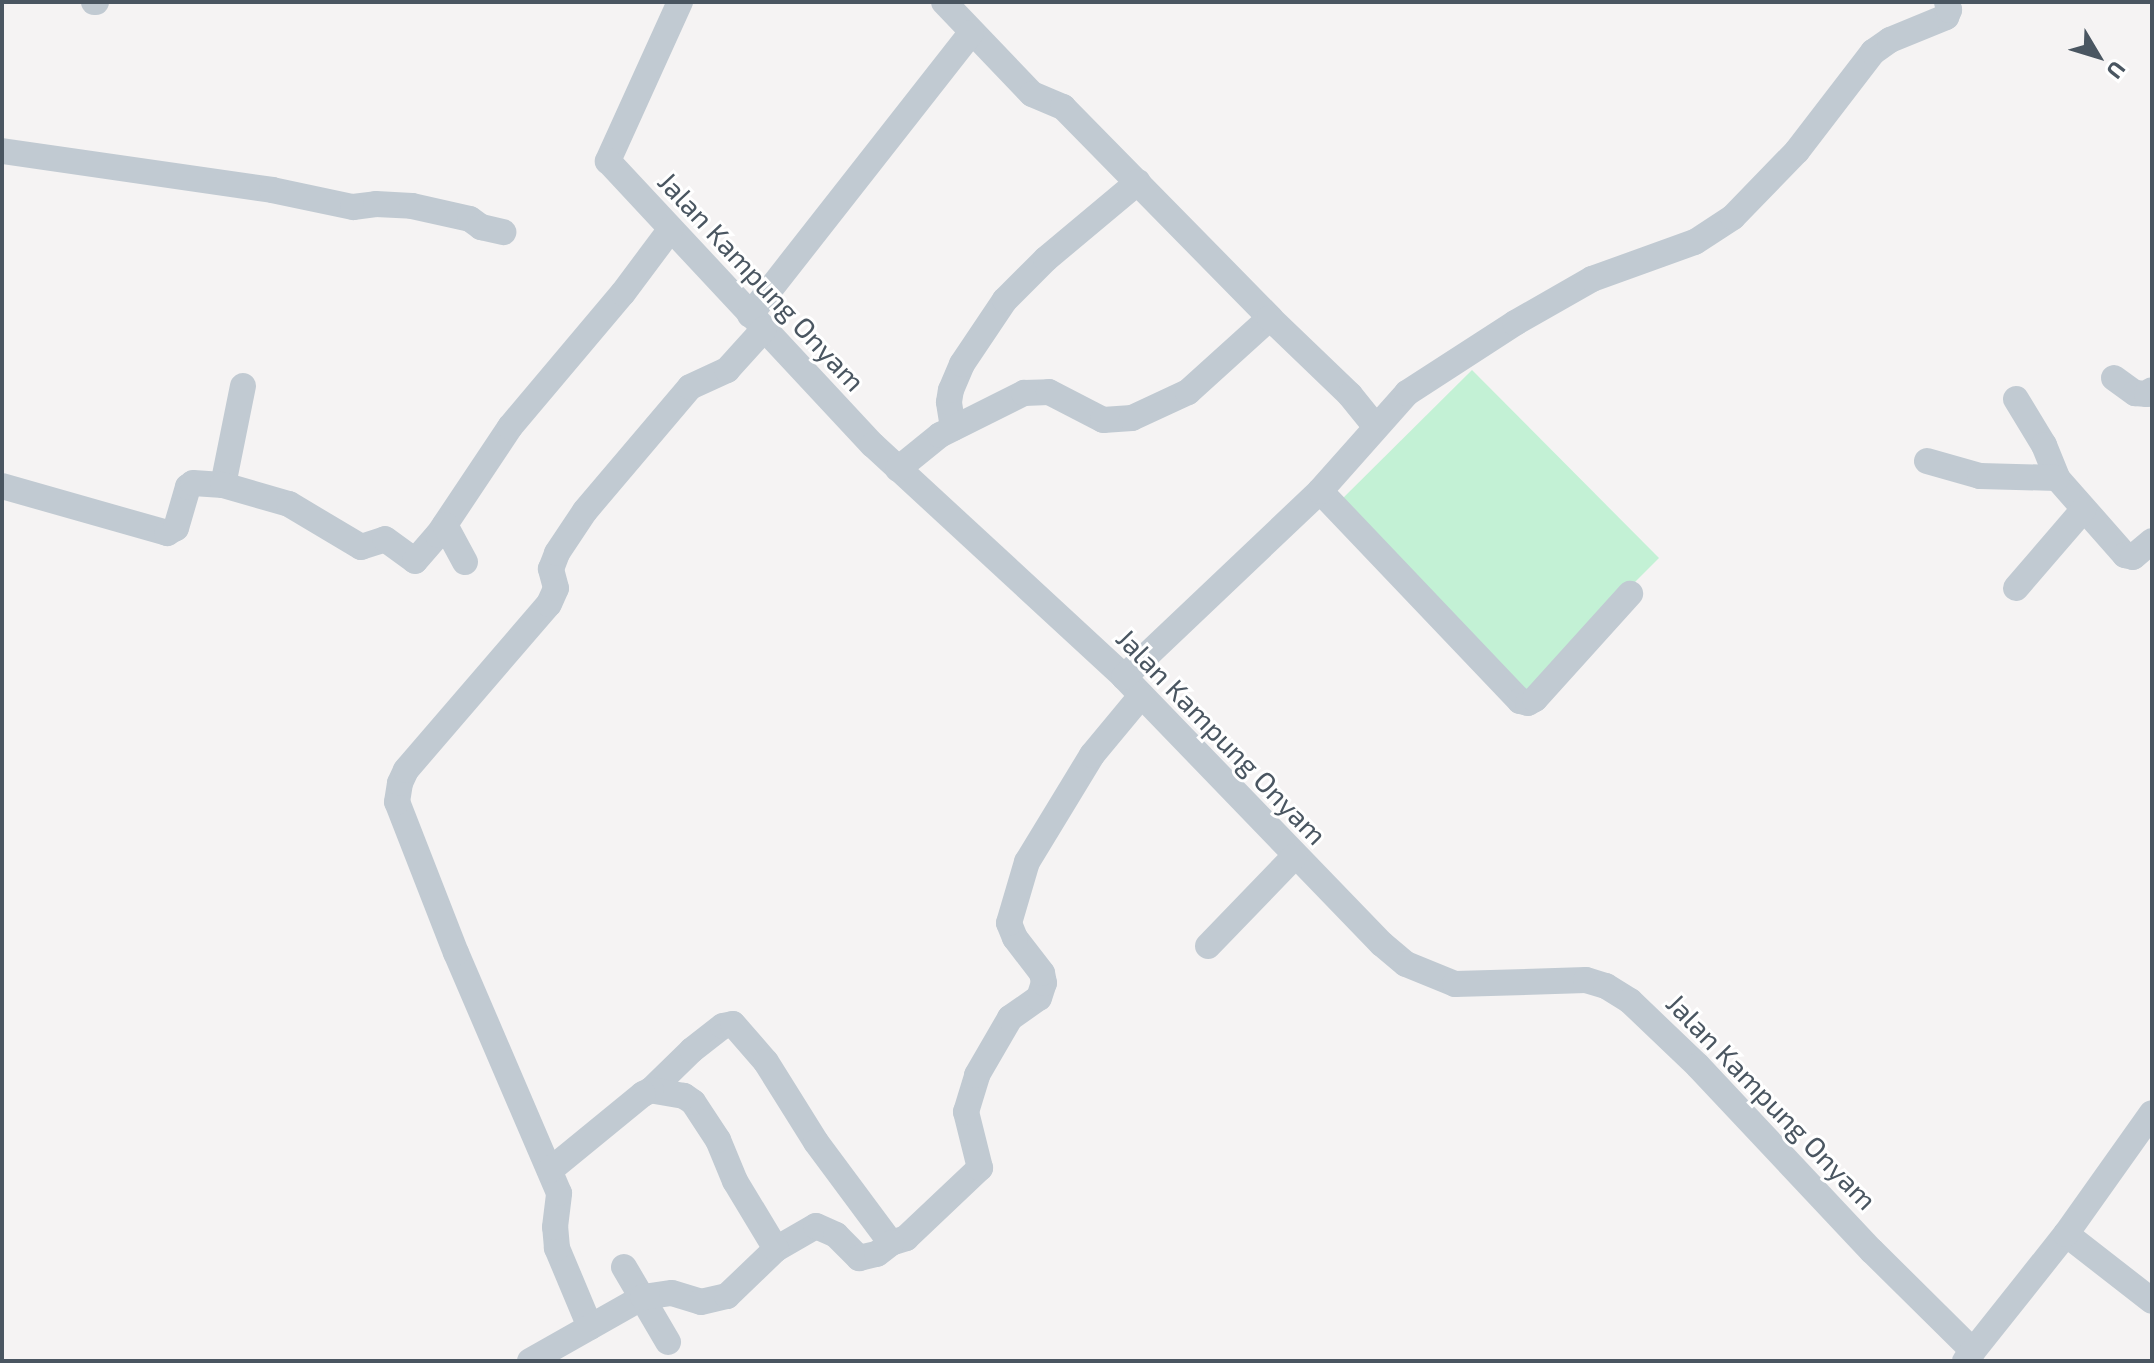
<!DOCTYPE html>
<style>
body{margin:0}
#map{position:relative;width:2154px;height:1363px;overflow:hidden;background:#f5f3f3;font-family:"Exo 2",sans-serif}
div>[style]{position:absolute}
.green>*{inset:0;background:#c3f1d5}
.minor>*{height:26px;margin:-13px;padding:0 13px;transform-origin:13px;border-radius:13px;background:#c1cad2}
span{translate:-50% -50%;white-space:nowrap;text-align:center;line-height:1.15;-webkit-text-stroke:6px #fff;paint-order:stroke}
.street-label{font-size:28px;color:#4a5661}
.frame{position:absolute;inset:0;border:4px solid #4a5661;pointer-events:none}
.north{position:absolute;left:2058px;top:16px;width:80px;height:80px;-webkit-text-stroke:6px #fff;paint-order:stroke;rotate:128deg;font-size:22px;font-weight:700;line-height:32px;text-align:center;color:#4a5661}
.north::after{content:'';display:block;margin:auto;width:28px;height:36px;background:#4a5661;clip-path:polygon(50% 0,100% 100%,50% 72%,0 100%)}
</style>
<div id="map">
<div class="green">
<div style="clip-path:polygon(1472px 370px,1659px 558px,1525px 692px,1338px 503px)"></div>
</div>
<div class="minor">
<div style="left:94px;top:2px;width:2px"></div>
<div style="left:680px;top:2px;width:175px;rotate:114.4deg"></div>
<div style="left:608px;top:161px;width:388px;rotate:47deg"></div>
<div style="left:873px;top:445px;width:342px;rotate:42.7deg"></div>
<div style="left:1124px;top:677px;width:371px;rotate:46deg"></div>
<div style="left:1382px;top:944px;width:31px;rotate:40deg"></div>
<div style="left:1406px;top:964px;width:53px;rotate:22.2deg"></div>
<div style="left:1455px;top:984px;width:131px;rotate:-1.7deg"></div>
<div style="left:1586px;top:980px;width:21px;rotate:17deg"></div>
<div style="left:1606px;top:986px;width:28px;rotate:32deg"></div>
<div style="left:1630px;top:1001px;width:94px;rotate:43.7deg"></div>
<div style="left:1698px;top:1066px;width:254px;rotate:46.8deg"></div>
<div style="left:1872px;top:1251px;width:142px;rotate:44.7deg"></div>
<div style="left:944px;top:2px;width:127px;rotate:46.3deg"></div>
<div style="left:1032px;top:94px;width:34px;rotate:23deg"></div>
<div style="left:1063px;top:107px;width:296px;rotate:45.5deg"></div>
<div style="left:2px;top:151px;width:273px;rotate:8.2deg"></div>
<div style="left:272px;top:190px;width:83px;rotate:11.9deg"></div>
<div style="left:353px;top:207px;width:23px;rotate:-7deg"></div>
<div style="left:376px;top:204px;width:36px;rotate:3deg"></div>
<div style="left:412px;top:206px;width:59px;rotate:12.6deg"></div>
<div style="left:470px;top:219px;width:14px;rotate:36deg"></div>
<div style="left:481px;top:227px;width:23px;rotate:13deg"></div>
<div style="left:750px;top:315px;width:358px;rotate:-51.9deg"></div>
<div style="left:2114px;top:378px;width:26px;rotate:36deg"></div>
<div style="left:2135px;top:393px;width:12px;rotate:5deg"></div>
<div style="left:2147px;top:394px;width:6px;rotate:-39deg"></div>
<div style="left:2016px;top:399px;width:54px;rotate:58.7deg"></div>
<div style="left:2044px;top:445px;width:35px;rotate:68deg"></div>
<div style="left:2057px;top:478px;width:103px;rotate:48.6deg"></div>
<div style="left:2125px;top:555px;width:8px;rotate:14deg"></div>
<div style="left:2133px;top:557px;width:25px;rotate:-40deg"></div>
<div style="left:953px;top:428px;width:26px;rotate:-99deg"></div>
<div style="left:949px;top:402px;width:12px;rotate:-81deg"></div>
<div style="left:951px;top:390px;width:28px;rotate:-67deg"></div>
<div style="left:962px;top:364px;width:77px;rotate:-56.1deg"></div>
<div style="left:1005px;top:300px;width:58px;rotate:-45deg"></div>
<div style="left:1046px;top:259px;width:120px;rotate:-39.9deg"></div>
<div style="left:1927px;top:461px;width:55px;rotate:15.8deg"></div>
<div style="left:1980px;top:476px;width:77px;rotate:1.5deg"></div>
<div style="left:898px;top:469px;width:54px;rotate:-39deg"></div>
<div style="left:940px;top:435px;width:94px;rotate:-26.6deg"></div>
<div style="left:1024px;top:393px;width:25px;rotate:-2deg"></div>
<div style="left:1049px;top:392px;width:61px;rotate:27.4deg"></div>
<div style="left:1103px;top:420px;width:29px;rotate:-4deg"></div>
<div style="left:1132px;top:418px;width:62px;rotate:-24.9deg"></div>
<div style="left:1188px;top:392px;width:110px;rotate:-42.1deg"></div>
<div style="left:1270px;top:318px;width:111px;rotate:43.9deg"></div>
<div style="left:1350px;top:395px;width:40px;rotate:51deg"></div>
<div style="left:223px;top:485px;width:101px;rotate:-78.6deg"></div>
<div style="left:2px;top:486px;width:172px;rotate:15.9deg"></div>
<div style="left:167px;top:533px;width:10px;rotate:-29deg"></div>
<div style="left:176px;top:528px;width:43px;rotate:-73.7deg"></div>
<div style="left:188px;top:487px;width:6px;rotate:-39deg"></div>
<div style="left:193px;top:483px;width:30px;rotate:4deg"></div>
<div style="left:223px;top:485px;width:69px;rotate:16.1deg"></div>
<div style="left:289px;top:504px;width:84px;rotate:30.8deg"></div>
<div style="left:361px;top:547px;width:25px;rotate:-18deg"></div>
<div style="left:385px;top:539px;width:37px;rotate:36deg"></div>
<div style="left:415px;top:561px;width:35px;rotate:-49deg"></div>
<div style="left:438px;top:535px;width:130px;rotate:-56.3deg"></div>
<div style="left:510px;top:427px;width:175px;rotate:-49.9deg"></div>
<div style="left:623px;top:293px;width:79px;rotate:-53.3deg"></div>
<div style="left:1320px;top:491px;width:290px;rotate:46.4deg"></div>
<div style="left:1520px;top:701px;width:8px;rotate:14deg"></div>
<div style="left:1528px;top:703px;width:8px;rotate:-30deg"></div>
<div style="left:1535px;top:699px;width:142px;rotate:-47.9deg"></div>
<div style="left:445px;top:525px;width:42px;rotate:61.6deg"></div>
<div style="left:2016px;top:588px;width:103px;rotate:-49.3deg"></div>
<div style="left:1124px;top:677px;width:270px;rotate:-43.5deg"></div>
<div style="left:1320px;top:491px;width:131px;rotate:-48.4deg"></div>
<div style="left:1407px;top:393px;width:129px;rotate:-32.9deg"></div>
<div style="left:1515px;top:323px;width:89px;rotate:-29.7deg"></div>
<div style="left:1592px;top:279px;width:109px;rotate:-19.8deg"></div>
<div style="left:1695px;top:242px;width:45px;rotate:-33.3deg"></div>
<div style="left:1733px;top:217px;width:92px;rotate:-45.9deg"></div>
<div style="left:1797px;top:151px;width:125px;rotate:-52.5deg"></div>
<div style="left:1873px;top:52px;width:21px;rotate:-35deg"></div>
<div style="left:1890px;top:40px;width:61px;rotate:-22.3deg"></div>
<div style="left:1946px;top:17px;width:8px;rotate:-67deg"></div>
<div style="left:1949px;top:10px;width:8px;rotate:-104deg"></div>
<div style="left:1208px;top:946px;width:124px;rotate:-46deg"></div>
<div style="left:651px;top:1090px;width:57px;rotate:-44.3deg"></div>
<div style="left:692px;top:1050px;width:39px;rotate:-38deg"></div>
<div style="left:723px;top:1026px;width:10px;rotate:-11deg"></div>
<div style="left:733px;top:1024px;width:50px;rotate:49deg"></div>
<div style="left:766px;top:1062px;width:94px;rotate:58deg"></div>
<div style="left:816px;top:1142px;width:126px;rotate:53.4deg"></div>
<div style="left:891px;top:1243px;width:16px;rotate:-18deg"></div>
<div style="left:906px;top:1238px;width:102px;rotate:-43.4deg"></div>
<div style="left:980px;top:1168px;width:58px;rotate:-104deg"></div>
<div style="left:966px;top:1112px;width:39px;rotate:-73deg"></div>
<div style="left:977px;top:1075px;width:66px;rotate:-59.9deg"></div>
<div style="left:1010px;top:1018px;width:35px;rotate:-35deg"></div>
<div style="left:1039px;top:998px;width:16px;rotate:-72deg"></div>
<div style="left:1044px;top:983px;width:10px;rotate:-101deg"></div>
<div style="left:1042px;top:973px;width:44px;rotate:-127.6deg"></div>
<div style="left:1015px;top:938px;width:16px;rotate:-112deg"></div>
<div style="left:1009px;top:923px;width:64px;rotate:-73.6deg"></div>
<div style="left:1027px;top:862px;width:125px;rotate:-58.7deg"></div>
<div style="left:1092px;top:755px;width:77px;rotate:-50.3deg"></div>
<div style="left:2066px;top:1234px;width:109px;rotate:37.9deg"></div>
<div style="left:776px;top:1249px;width:46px;rotate:-29.9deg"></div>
<div style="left:816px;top:1226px;width:22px;rotate:24deg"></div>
<div style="left:836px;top:1235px;width:33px;rotate:45deg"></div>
<div style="left:859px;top:1258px;width:18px;rotate:-13deg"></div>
<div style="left:877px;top:1254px;width:18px;rotate:-38deg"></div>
<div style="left:624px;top:1267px;width:87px;rotate:59.6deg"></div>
<div style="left:590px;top:1327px;width:86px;rotate:-112.7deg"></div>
<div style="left:557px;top:1248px;width:21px;rotate:-95deg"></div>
<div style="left:555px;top:1227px;width:34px;rotate:-83deg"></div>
<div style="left:559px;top:1193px;width:261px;rotate:-113.2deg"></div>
<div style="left:456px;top:953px;width:162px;rotate:-111.3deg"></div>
<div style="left:397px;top:802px;width:19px;rotate:-81deg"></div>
<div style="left:400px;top:783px;width:14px;rotate:-65deg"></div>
<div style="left:406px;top:770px;width:219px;rotate:-49.3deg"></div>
<div style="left:549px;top:604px;width:17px;rotate:-66deg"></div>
<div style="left:556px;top:588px;width:20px;rotate:-105deg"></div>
<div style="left:551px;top:569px;width:17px;rotate:-69deg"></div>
<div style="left:557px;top:553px;width:50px;rotate:-56.3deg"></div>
<div style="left:585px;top:511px;width:162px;rotate:-49.7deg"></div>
<div style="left:690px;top:387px;width:41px;rotate:-24.7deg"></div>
<div style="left:727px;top:370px;width:55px;rotate:-47.9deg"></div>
<div style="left:530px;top:1361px;width:130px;rotate:-29.5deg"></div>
<div style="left:643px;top:1297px;width:29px;rotate:-8deg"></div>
<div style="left:672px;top:1293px;width:30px;rotate:17deg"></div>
<div style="left:701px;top:1302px;width:27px;rotate:-13deg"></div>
<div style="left:727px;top:1296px;width:68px;rotate:-43.8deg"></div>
<div style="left:776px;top:1249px;width:79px;rotate:-121.1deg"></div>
<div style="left:735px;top:1181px;width:44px;rotate:-112.5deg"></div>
<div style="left:718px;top:1140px;width:45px;rotate:-123.3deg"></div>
<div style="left:693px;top:1102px;width:11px;rotate:-146deg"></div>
<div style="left:684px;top:1096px;width:34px;rotate:-170deg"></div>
<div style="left:651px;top:1090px;width:9px;rotate:153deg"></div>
<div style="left:643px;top:1094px;width:120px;rotate:140.7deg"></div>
<div style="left:1965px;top:1361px;width:162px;rotate:-51.5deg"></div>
<div style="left:2066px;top:1234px;width:148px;rotate:-54.6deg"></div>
</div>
<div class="street-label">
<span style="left:762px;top:281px;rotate:47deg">Jalan Kampung Onyam</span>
<span style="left:1222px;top:736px;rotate:46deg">Jalan Kampung Onyam</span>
<span style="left:1772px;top:1101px;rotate:46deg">Jalan Kampung Onyam</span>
</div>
<div class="frame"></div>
<div class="north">U</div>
</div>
